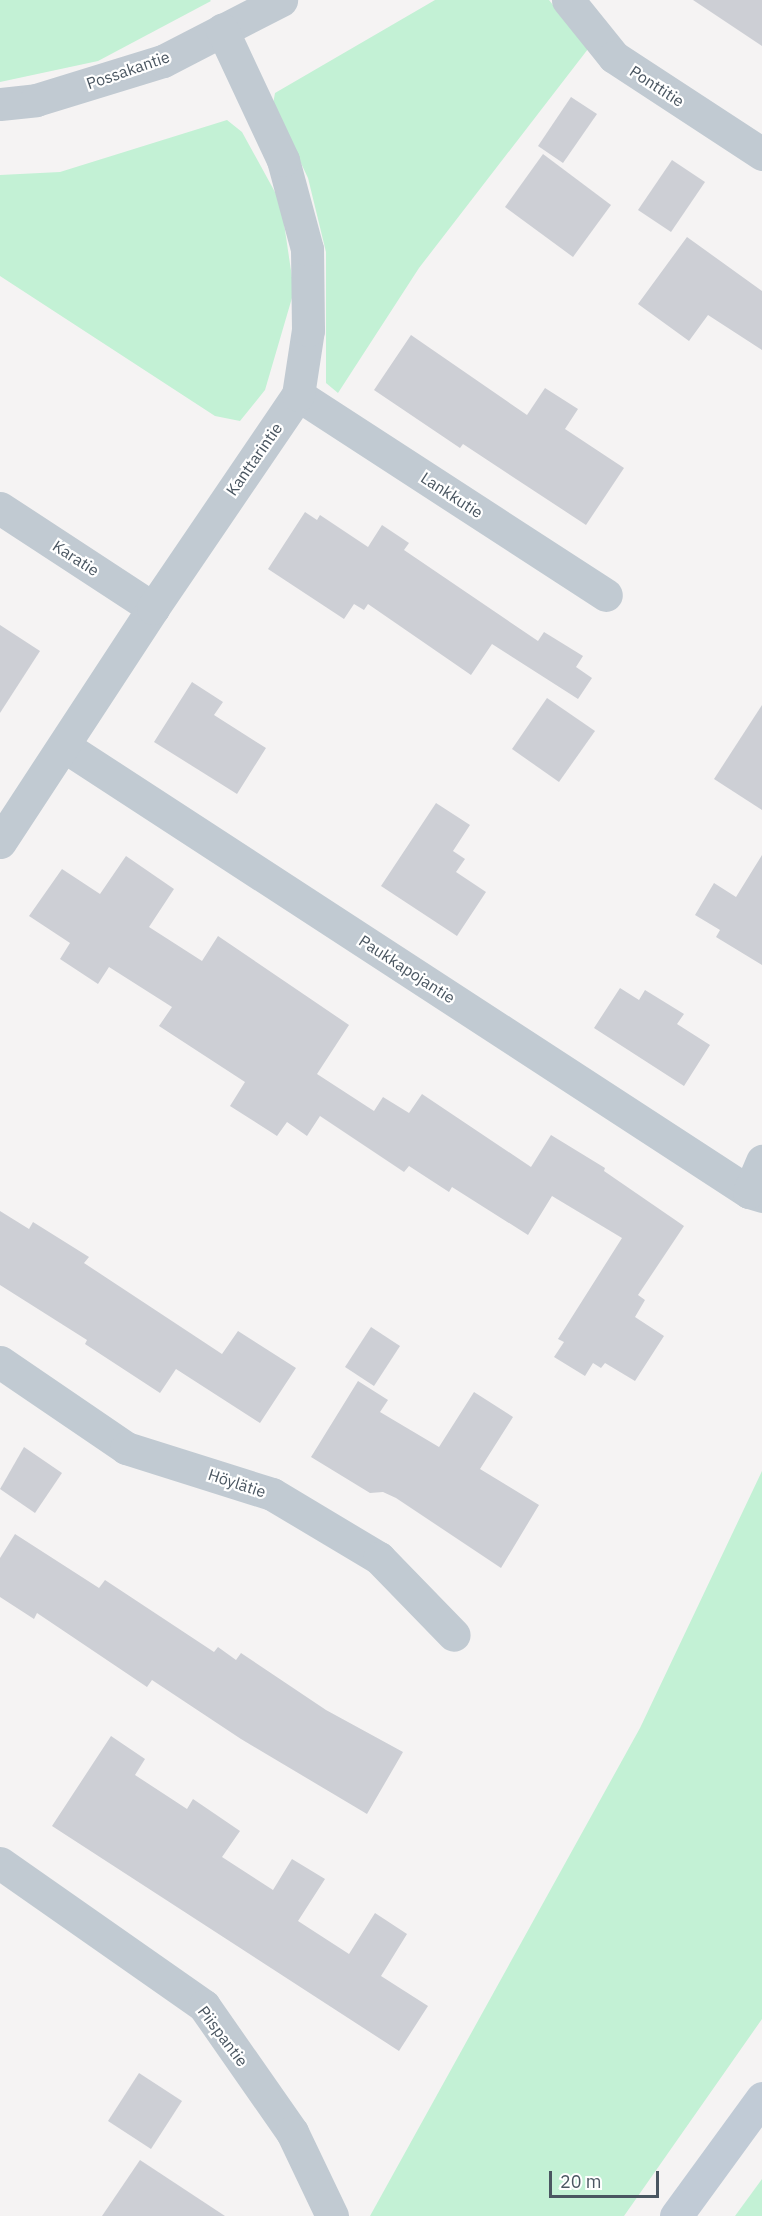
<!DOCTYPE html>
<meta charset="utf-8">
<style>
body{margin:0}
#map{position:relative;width:762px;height:2216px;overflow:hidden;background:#f5f3f3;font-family:"IBM Plex Sans",sans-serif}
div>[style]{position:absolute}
.green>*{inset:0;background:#c3f1d5}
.building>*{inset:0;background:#cdcfd5}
.street>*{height:33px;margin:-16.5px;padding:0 16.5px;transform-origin:16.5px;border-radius:16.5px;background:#c1cad2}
.secondary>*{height:33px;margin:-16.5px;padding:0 16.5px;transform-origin:16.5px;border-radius:16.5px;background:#c1cbd6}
span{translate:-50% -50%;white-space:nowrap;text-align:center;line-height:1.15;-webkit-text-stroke:4.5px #fff;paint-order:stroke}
.street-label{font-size:16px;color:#4a5661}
.scale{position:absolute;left:549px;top:2171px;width:110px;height:27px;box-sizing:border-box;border:3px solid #4a5661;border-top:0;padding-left:8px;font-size:18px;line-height:21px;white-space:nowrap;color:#4a5661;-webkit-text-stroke:4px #fff;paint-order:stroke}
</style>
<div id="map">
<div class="green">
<div style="clip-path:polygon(0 0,210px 0,211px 1px,98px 61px,0 82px)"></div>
<div style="clip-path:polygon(435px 0,549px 0,588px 49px,419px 268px,338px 393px,326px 383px,326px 252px,308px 178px,273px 104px,275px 93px)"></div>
<div style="clip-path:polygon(227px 120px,242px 132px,281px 203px,294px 291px,265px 390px,240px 421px,215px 416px,0 276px,0 175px,60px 172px)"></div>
<div style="clip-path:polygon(762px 1471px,762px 2019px,624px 2216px,370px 2216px,640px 1728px)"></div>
<div style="clip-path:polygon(762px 2179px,762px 2216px,735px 2216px)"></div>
</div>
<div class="building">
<div style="clip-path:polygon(693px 0,762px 0,762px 46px)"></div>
<div style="clip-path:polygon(571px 97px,597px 114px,563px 163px,538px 146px)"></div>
<div style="clip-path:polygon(543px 154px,611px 205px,573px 257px,505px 207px)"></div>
<div style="clip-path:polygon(672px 160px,705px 182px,671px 232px,638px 210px)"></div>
<div style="clip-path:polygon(687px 237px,762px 291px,762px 350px,708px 315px,689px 341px,638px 304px)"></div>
<div style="clip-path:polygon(411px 335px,527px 415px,545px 388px,578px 409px,565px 429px,624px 468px,586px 525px,463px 444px,460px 448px,374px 390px)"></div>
<div style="clip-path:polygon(305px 512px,317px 520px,320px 515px,368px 547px,382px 525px,409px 543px,404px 550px,538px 641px,544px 632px,583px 656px,576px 667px,592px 678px,578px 699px,492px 644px,471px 675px,368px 604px,364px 610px,354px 604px,344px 619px,268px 569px)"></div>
<div style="clip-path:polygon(0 625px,40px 651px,0 713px)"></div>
<div style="clip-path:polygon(192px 682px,223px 702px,214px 715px,266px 748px,237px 794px,154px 742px)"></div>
<div style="clip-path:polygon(547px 698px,595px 731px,559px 782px,512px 749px)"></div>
<div style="clip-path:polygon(762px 705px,762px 810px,714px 779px)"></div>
<div style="clip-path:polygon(436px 803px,470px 825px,453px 851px,465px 859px,456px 872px,486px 892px,457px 936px,381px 886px)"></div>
<div style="clip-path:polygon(762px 855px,762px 965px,716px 937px,720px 930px,695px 915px,714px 883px,736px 897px)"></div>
<div style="clip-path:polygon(126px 856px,174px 889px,149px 927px,202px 961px,218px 936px,349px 1025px,317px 1074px,374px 1111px,383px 1097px,409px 1113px,422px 1094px,531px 1167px,551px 1135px,605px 1168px,604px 1171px,684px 1226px,638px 1295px,645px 1300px,635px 1317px,664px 1336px,635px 1381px,605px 1363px,601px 1368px,593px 1363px,585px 1376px,554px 1357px,564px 1342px,558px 1339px,622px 1238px,552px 1196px,528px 1235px,452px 1187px,449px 1192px,409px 1166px,404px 1172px,320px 1116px,307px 1136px,287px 1122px,277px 1136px,230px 1106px,245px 1082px,159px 1026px,172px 1007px,109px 967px,98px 984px,60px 959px,70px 943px,29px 916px,62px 869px,100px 894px)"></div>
<div style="clip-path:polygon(620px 988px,639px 1000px,645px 990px,684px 1014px,677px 1024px,710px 1045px,684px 1086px,594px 1028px)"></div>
<div style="clip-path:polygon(0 1211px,29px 1229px,33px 1222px,89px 1257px,84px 1263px,222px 1354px,238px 1331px,296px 1368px,260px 1423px,176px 1369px,160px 1393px,85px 1344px,87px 1340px,0 1285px)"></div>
<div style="clip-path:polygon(371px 1327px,400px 1346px,374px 1386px,345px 1367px)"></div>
<div style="clip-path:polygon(358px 1381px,388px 1400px,380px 1412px,439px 1447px,474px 1392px,513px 1417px,480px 1469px,539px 1505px,501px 1568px,396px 1498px,383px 1492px,370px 1493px,311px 1457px)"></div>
<div style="clip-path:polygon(24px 1447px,62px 1473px,35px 1513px,0 1489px)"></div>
<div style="clip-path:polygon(15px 1534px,99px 1588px,105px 1580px,214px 1652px,218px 1647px,236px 1660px,241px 1653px,326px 1710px,403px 1752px,367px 1814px,241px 1739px,152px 1680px,147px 1687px,37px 1613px,34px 1619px,0 1597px,0 1558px)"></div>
<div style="clip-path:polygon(111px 1736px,145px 1759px,135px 1775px,187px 1809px,193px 1799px,240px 1831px,222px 1857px,273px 1890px,292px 1859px,325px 1879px,298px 1921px,349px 1954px,375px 1913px,407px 1934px,381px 1976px,428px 2006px,399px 2051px,52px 1826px)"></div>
<div style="clip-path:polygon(139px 2073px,182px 2101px,151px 2149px,108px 2121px)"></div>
<div style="clip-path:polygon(140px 2160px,225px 2216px,102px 2216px)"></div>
</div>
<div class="street">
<div style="left:568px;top:0;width:73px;rotate:51.1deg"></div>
<div style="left:614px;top:57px;width:177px;rotate:33.2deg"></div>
<div style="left:0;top:104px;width:36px;rotate:-6deg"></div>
<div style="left:36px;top:100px;width:133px;rotate:-17.1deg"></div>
<div style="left:163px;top:61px;width:133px;rotate:-27.3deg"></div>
<div style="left:298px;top:395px;width:367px;rotate:33deg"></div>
<div style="left:0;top:508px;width:183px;rotate:33.2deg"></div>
<div style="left:64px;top:746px;width:817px;rotate:33.07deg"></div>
<div style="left:749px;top:1192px;width:14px;rotate:17deg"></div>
<div style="left:0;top:842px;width:280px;rotate:-56.8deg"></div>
<div style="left:153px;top:608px;width:258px;rotate:-55.8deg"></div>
<div style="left:298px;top:395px;width:66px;rotate:-81.3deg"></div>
<div style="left:308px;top:330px;width:81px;rotate:-90.7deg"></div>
<div style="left:307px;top:249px;width:92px;rotate:-105.1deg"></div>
<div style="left:283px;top:160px;width:144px;rotate:-115.1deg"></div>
<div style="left:749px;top:1192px;width:34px;rotate:-67deg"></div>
<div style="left:0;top:1362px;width:153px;rotate:34.3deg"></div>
<div style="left:126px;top:1448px;width:153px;rotate:17.5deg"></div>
<div style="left:272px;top:1494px;width:125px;rotate:30.9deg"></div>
<div style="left:379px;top:1558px;width:107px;rotate:45.8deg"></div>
<div style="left:0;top:1863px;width:249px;rotate:35deg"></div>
<div style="left:204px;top:2006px;width:154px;rotate:55.1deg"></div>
<div style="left:292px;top:2132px;width:93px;rotate:64.5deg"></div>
</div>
<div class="secondary">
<div style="left:676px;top:2216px;width:146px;rotate:-53.9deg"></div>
</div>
<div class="street-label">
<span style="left:128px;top:70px;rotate:-19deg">Possakantie</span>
<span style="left:657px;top:86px;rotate:33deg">Ponttitie</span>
<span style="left:254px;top:459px;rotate:-55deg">Kanttarintie</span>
<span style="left:452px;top:495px;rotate:33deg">Lankkutie</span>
<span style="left:76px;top:558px;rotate:33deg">Karatie</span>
<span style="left:407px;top:969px;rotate:33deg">Paukkapojantie</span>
<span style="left:237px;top:1483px;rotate:18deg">Höylätie</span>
<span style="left:223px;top:2036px;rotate:53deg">Piispantie</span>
</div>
<div class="scale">20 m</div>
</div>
